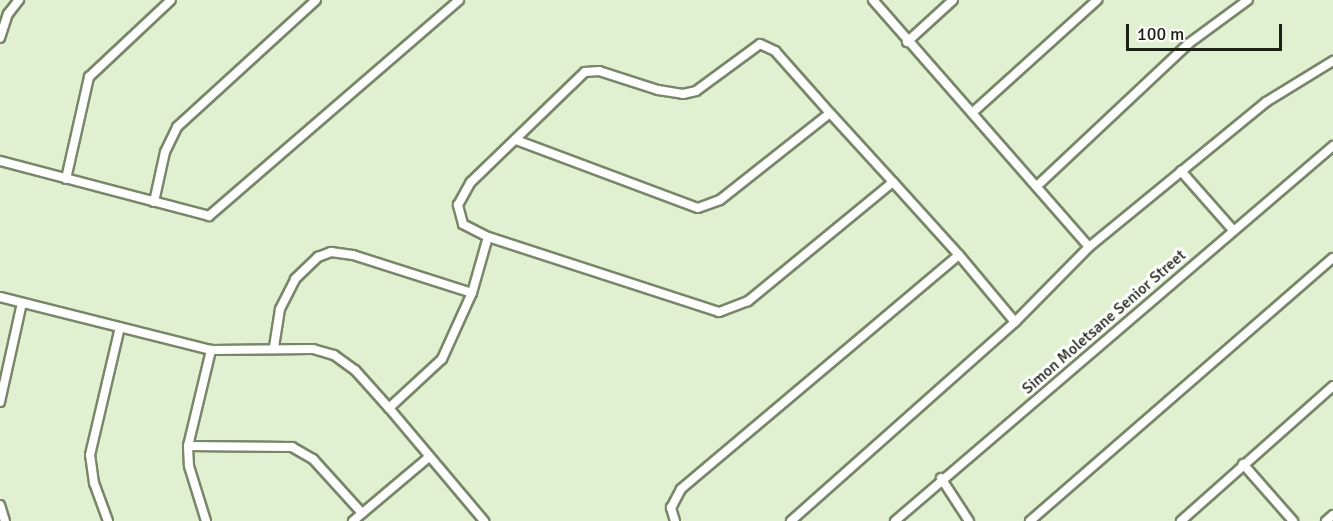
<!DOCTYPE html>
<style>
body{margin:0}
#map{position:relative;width:1333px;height:521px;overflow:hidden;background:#e0f0d0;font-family:Signika,sans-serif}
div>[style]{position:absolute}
.roads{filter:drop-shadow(2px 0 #788669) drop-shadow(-2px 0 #788669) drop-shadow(0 2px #788669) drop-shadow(0 -2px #788669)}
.minor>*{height:8px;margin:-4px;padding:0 4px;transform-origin:4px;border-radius:4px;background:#fff}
span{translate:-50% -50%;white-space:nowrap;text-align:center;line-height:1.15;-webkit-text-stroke:6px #fff;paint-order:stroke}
.street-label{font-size:16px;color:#1c2115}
.scale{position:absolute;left:1126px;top:24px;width:156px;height:27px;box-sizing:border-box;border:3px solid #1c2115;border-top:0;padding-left:8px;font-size:18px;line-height:21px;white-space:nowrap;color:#1c2115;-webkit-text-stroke:4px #fff;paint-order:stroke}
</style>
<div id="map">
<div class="roads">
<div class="minor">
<div style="left:873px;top:0;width:328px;rotate:48.8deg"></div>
<div style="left:0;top:38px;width:25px;rotate:-72deg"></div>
<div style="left:8px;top:14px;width:18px;rotate:-52deg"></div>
<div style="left:907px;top:42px;width:62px;rotate:-42.4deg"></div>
<div style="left:972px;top:113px;width:169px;rotate:-42.1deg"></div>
<div style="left:516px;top:140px;width:194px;rotate:20.5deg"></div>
<div style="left:698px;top:208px;width:23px;rotate:-20deg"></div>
<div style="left:720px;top:200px;width:140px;rotate:-38.3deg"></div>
<div style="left:0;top:161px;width:216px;rotate:14.7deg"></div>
<div style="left:209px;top:216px;width:330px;rotate:-40.8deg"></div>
<div style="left:1181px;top:171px;width:79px;rotate:48.6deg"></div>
<div style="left:66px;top:179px;width:105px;rotate:-77.3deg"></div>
<div style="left:89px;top:77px;width:112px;rotate:-43.2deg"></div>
<div style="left:893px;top:182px;width:188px;rotate:140.6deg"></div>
<div style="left:748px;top:301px;width:31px;rotate:159deg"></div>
<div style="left:719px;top:312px;width:243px;rotate:-162deg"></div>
<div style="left:488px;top:237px;width:28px;rotate:-153deg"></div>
<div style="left:463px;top:224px;width:20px;rotate:-105deg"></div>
<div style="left:458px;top:205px;width:26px;rotate:-61deg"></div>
<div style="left:471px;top:182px;width:158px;rotate:-44deg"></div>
<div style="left:585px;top:72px;width:14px;rotate:-4deg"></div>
<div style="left:599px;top:71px;width:62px;rotate:17.9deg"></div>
<div style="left:658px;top:90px;width:25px;rotate:9deg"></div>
<div style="left:683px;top:94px;width:13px;rotate:-13deg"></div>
<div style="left:696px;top:91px;width:79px;rotate:-36.3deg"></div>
<div style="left:760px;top:44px;width:17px;rotate:25deg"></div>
<div style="left:775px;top:51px;width:83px;rotate:48.4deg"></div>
<div style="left:830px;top:113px;width:93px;rotate:47.6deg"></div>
<div style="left:893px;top:182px;width:98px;rotate:47.9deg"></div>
<div style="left:959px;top:255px;width:87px;rotate:50.1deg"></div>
<div style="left:1038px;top:185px;width:206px;rotate:-43.2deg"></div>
<div style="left:1188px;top:44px;width:74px;rotate:-36.3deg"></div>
<div style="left:154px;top:202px;width:51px;rotate:-77.6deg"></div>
<div style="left:165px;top:152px;width:28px;rotate:-64deg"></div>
<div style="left:177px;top:127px;width:188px;rotate:-42.4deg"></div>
<div style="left:0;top:297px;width:218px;rotate:14.1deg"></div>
<div style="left:211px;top:350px;width:102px;rotate:-0.6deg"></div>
<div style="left:313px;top:349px;width:22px;rotate:16deg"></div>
<div style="left:334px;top:355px;width:26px;rotate:36deg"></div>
<div style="left:355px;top:370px;width:51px;rotate:48.2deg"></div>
<div style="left:389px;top:408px;width:148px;rotate:49.9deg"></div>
<div style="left:274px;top:347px;width:38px;rotate:-81deg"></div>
<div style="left:280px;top:309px;width:34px;rotate:-63deg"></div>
<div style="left:295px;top:279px;width:32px;rotate:-44deg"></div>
<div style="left:318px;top:257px;width:14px;rotate:-21deg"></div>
<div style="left:331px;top:252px;width:22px;rotate:8deg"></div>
<div style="left:353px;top:255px;width:125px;rotate:17.7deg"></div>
<div style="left:0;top:402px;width:101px;rotate:-77.5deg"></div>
<div style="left:389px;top:408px;width:72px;rotate:-42.8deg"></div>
<div style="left:442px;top:359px;width:72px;rotate:-65.6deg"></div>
<div style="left:472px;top:293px;width:58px;rotate:-74.1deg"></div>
<div style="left:188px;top:446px;width:104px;rotate:0.6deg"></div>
<div style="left:292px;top:447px;width:24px;rotate:30deg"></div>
<div style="left:313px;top:459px;width:73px;rotate:47.8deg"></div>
<div style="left:1243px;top:464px;width:76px;rotate:48.7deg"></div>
<div style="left:941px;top:478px;width:51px;rotate:56.9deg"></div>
<div style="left:0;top:505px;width:17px;rotate:73deg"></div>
<div style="left:108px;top:521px;width:40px;rotate:-110.2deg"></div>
<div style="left:94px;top:483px;width:28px;rotate:-98deg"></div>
<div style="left:90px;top:455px;width:131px;rotate:-76.8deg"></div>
<div style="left:206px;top:521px;width:58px;rotate:-107.2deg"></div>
<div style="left:189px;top:466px;width:20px;rotate:-93deg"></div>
<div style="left:188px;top:446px;width:99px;rotate:-76.5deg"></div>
<div style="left:353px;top:521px;width:99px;rotate:-40.1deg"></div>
<div style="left:675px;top:521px;width:14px;rotate:-107deg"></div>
<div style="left:671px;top:508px;width:21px;rotate:-62deg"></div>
<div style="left:681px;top:489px;width:363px;rotate:-40.1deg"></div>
<div style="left:791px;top:521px;width:300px;rotate:-41.6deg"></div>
<div style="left:1015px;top:322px;width:105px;rotate:-45.4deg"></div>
<div style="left:1089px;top:247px;width:229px;rotate:-39.3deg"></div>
<div style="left:1266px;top:102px;width:79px;rotate:-31.5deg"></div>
<div style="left:895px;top:521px;width:577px;rotate:-40.57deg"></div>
<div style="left:1030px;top:521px;width:401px;rotate:-41deg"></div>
<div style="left:1181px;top:521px;width:203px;rotate:-41.6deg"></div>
<div style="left:1326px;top:521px;width:9px;rotate:-41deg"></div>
</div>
</div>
<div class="street-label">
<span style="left:1104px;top:322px;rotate:-41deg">Simon Moletsane Senior Street</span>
</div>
<div class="scale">100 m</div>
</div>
